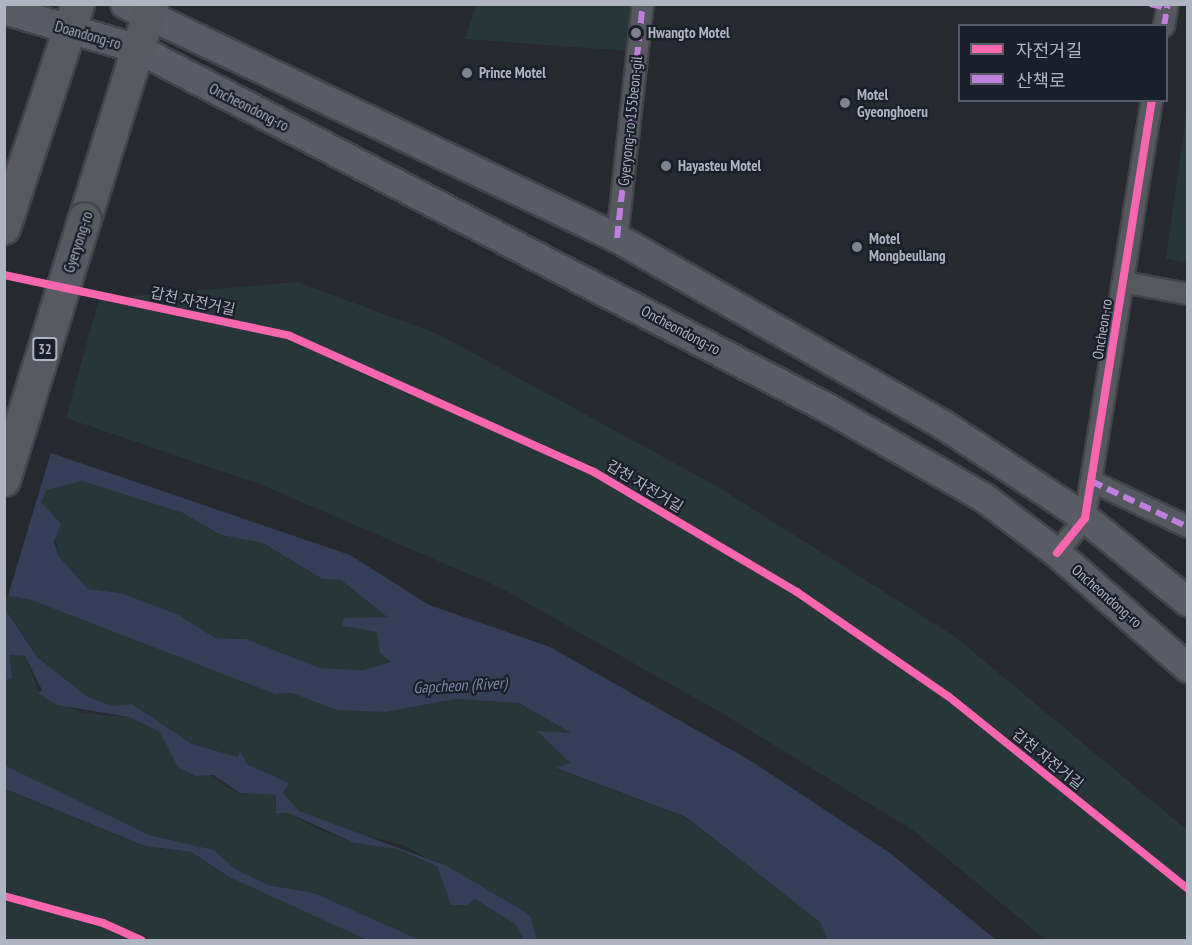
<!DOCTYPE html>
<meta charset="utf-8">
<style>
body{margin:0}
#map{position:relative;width:1192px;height:945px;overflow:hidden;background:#262930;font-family:"PT Sans Narrow","Noto Sans KR",sans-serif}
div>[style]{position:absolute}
.green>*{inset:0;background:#273639}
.water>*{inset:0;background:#353f57}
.pier>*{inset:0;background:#262930}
.roads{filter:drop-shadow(2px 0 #424449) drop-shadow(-2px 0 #424449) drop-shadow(0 2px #424449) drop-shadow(0 -2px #424449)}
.minor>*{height:20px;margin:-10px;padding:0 10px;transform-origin:10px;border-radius:10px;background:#55585f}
.secondary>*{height:28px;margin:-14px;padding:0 14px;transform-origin:14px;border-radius:14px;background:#595c64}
.primary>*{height:32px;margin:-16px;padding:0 16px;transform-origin:16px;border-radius:16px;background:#575a61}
.bridges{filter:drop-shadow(2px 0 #43464d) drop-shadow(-2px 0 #43464d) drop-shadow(0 2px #43464d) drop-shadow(0 -2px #43464d)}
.primary-bridge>*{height:32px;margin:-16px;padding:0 16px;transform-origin:16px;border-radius:16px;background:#575a61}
.quiet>*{height:6px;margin-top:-3px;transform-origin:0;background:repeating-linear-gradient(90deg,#c07fdc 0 12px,transparent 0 18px)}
.cycleway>*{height:8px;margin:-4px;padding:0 4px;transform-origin:4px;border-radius:4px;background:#f766af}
.dots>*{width:16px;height:16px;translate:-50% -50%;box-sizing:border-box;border:3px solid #1a1f2a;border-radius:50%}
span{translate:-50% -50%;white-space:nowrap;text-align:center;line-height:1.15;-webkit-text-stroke:4.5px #1a1f2a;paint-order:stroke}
.shield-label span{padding:2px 4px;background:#1a1f2a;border:2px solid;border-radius:4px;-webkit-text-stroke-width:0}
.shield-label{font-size:14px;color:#afb4c3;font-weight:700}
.poi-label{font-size:15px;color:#afb4c3;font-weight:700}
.left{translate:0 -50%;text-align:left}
.street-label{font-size:15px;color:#afb4c3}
.water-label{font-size:16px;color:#7988aa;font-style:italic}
.frame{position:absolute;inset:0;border:6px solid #afb4c3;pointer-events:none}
.legend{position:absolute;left:958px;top:24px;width:210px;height:78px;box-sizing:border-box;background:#1a1f2a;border:2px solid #565b67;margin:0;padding:8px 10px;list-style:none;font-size:18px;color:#afb4c3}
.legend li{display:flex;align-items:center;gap:12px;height:30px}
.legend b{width:30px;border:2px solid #565b67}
</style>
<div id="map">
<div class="green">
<div style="clip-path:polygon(476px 5px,634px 5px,629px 51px,465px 39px)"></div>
<div style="clip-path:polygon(1187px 109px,1188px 263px,1187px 263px,1166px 258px)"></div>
<div style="clip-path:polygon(297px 282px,438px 334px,718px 487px,954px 636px,1187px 830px,1187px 940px,1046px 940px,914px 831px,725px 715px,501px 588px,257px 483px,66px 418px,99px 299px)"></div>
<div style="clip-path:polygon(82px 481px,183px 513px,221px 535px,263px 543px,321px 579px,341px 580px,388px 618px,342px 626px,377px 632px,391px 662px,363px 670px,320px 668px,246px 639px,215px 638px,179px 615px,120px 593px,88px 589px,58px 555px,55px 532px,41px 502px,47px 490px)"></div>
<div style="clip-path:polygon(5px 595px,31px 600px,275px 694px,292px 693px,386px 712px,456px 699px,519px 703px,572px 734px,538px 731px,570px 764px,557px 769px,685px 817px,821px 922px,828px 940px,537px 940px,530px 915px,401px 844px,347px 832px,299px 811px,283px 793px,289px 783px,247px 764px,240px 752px,238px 757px,192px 744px,132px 704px,112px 706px,88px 697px,37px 657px,5px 607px)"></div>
<div style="clip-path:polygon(10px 655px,25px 656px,39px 693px,82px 713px,129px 717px,160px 732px,223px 785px,240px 793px,276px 795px,275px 804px,316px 828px,354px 843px,397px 849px,437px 866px,451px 905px,475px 899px,515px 924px,524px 940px,420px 940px,314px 893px,268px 885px,235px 869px,214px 850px,149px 835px,19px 776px,5px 765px,4px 680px,12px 679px)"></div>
<div style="clip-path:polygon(4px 789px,144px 846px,190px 852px,229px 877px,367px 940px,5px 940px)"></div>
</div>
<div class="water">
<div style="clip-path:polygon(evenodd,4px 437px,350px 555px,429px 605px,550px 647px,751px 761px,890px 853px,996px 940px,828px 940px,820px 922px,686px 817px,556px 768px,570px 763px,537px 731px,571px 733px,519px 703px,456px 699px,386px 712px,337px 710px,292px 693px,275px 694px,31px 600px,5px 595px,4px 437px,82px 481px,183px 513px,221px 535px,263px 543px,322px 579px,341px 580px,387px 617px,344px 618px,342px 626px,377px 632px,380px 653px,391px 662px,363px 670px,320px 668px,246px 639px,215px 638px,179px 615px,121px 593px,88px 589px,58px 555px,54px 542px,61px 524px,41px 502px,47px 490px,82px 481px)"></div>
<div style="clip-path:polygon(4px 607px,37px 657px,88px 697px,112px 706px,132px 704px,192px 744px,238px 757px,240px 751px,247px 764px,289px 783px,283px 793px,299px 811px,447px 866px,530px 915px,537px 940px,524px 940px,515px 924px,475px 899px,467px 905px,451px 905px,437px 866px,397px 849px,354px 843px,289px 813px,276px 813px,276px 795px,240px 793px,213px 775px,196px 776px,178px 767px,160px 732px,129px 717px,57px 705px,38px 693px,42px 690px,25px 656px,10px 655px,12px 679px,5px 680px)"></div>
<div style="clip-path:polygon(4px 765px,149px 835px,214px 850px,235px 869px,268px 885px,314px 893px,420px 940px,367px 940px,229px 877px,191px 852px,145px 846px,5px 789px)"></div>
</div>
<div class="pier">
<div style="clip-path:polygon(4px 434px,52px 449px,7px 599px,4px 598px)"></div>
</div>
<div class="roads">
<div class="minor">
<div style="left:1164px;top:26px;width:22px;rotate:-80deg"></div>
<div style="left:617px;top:238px;width:235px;rotate:-83.7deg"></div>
<div style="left:1123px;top:282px;width:66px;rotate:10.5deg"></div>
<div style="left:1091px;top:481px;width:107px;rotate:25.4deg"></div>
<div style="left:1057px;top:553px;width:45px;rotate:-51.3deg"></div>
<div style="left:1085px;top:518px;width:423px;rotate:-80.9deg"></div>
</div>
<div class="secondary">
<div style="left:125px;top:4px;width:545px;rotate:25.44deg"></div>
<div style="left:617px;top:238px;width:374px;rotate:29.8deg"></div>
<div style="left:942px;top:424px;width:171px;rotate:33.3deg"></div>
<div style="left:1085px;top:518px;width:133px;rotate:39.2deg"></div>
<div style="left:4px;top:10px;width:140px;rotate:16.2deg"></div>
<div style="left:138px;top:49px;width:784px;rotate:27.51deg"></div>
<div style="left:833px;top:411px;width:177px;rotate:29.9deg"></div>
<div style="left:986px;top:499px;width:89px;rotate:37.3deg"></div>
<div style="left:1057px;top:553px;width:174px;rotate:41.3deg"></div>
</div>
<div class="primary">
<div style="left:85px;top:219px;width:225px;rotate:-72.7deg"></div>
<div style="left:4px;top:228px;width:236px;rotate:-71.7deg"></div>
</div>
</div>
<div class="bridges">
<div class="primary-bridge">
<div style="left:4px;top:480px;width:273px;rotate:-72.8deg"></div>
</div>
</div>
<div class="quiet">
<div style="left:1150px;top:4px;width:17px;rotate:13deg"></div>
<div style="left:1164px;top:26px;width:22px;rotate:-80deg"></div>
<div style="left:617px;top:238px;width:235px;rotate:-83.7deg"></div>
<div style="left:1091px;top:481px;width:107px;rotate:25.4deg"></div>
</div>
<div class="cycleway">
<div style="left:4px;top:275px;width:292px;rotate:12deg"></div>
<div style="left:290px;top:336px;width:333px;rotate:24.1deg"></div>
<div style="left:594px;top:472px;width:236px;rotate:30.6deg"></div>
<div style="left:797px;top:592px;width:183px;rotate:34.6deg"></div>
<div style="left:948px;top:696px;width:308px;rotate:38.8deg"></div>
<div style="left:1057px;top:553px;width:45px;rotate:-51.3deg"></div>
<div style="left:1085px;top:518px;width:423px;rotate:-80.9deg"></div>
<div style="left:4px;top:896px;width:103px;rotate:15.3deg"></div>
<div style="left:103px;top:923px;width:42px;rotate:24.1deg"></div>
</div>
<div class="dots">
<div style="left:636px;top:33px;background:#7f8390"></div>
<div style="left:467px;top:73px;background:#7f8390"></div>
<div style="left:845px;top:103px;background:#7f8390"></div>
<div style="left:666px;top:166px;background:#7f8390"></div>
<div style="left:857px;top:247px;background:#7f8390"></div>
</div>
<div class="shield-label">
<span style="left:45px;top:349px">32</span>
</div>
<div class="poi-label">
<span class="left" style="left:648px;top:33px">Hwangto Motel</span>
<span class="left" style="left:479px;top:73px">Prince Motel</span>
<span class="left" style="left:857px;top:103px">Motel<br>Gyeonghoeru</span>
<span class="left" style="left:678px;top:166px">Hayasteu Motel</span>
<span class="left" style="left:869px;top:247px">Motel<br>Mongbeullang</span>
</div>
<div class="street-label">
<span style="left:88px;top:35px;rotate:16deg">Doandong-ro</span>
<span style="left:249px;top:107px;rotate:27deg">Oncheondong-ro</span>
<span style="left:630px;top:121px;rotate:-84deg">Gyeryong-ro 155beon-gil</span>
<span style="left:78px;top:242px;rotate:-72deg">Gyeryong-ro</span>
<span style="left:193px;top:301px;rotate:12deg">갑천 자전거길</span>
<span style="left:1102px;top:329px;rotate:-81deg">Oncheon-ro</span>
<span style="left:681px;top:330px;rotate:28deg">Oncheondong-ro</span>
<span style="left:645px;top:486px;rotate:31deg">갑천 자전거길</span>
<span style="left:1107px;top:596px;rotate:41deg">Oncheondong-ro</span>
<span style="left:1048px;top:759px;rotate:39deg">갑천 자전거길</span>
</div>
<div class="water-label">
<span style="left:460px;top:685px;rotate:-3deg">Gapcheon (River)</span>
</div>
<div class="frame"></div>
<ul class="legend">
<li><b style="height:8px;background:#f766af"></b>자전거길</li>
<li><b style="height:8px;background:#c07fdc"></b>산책로</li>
</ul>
</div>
